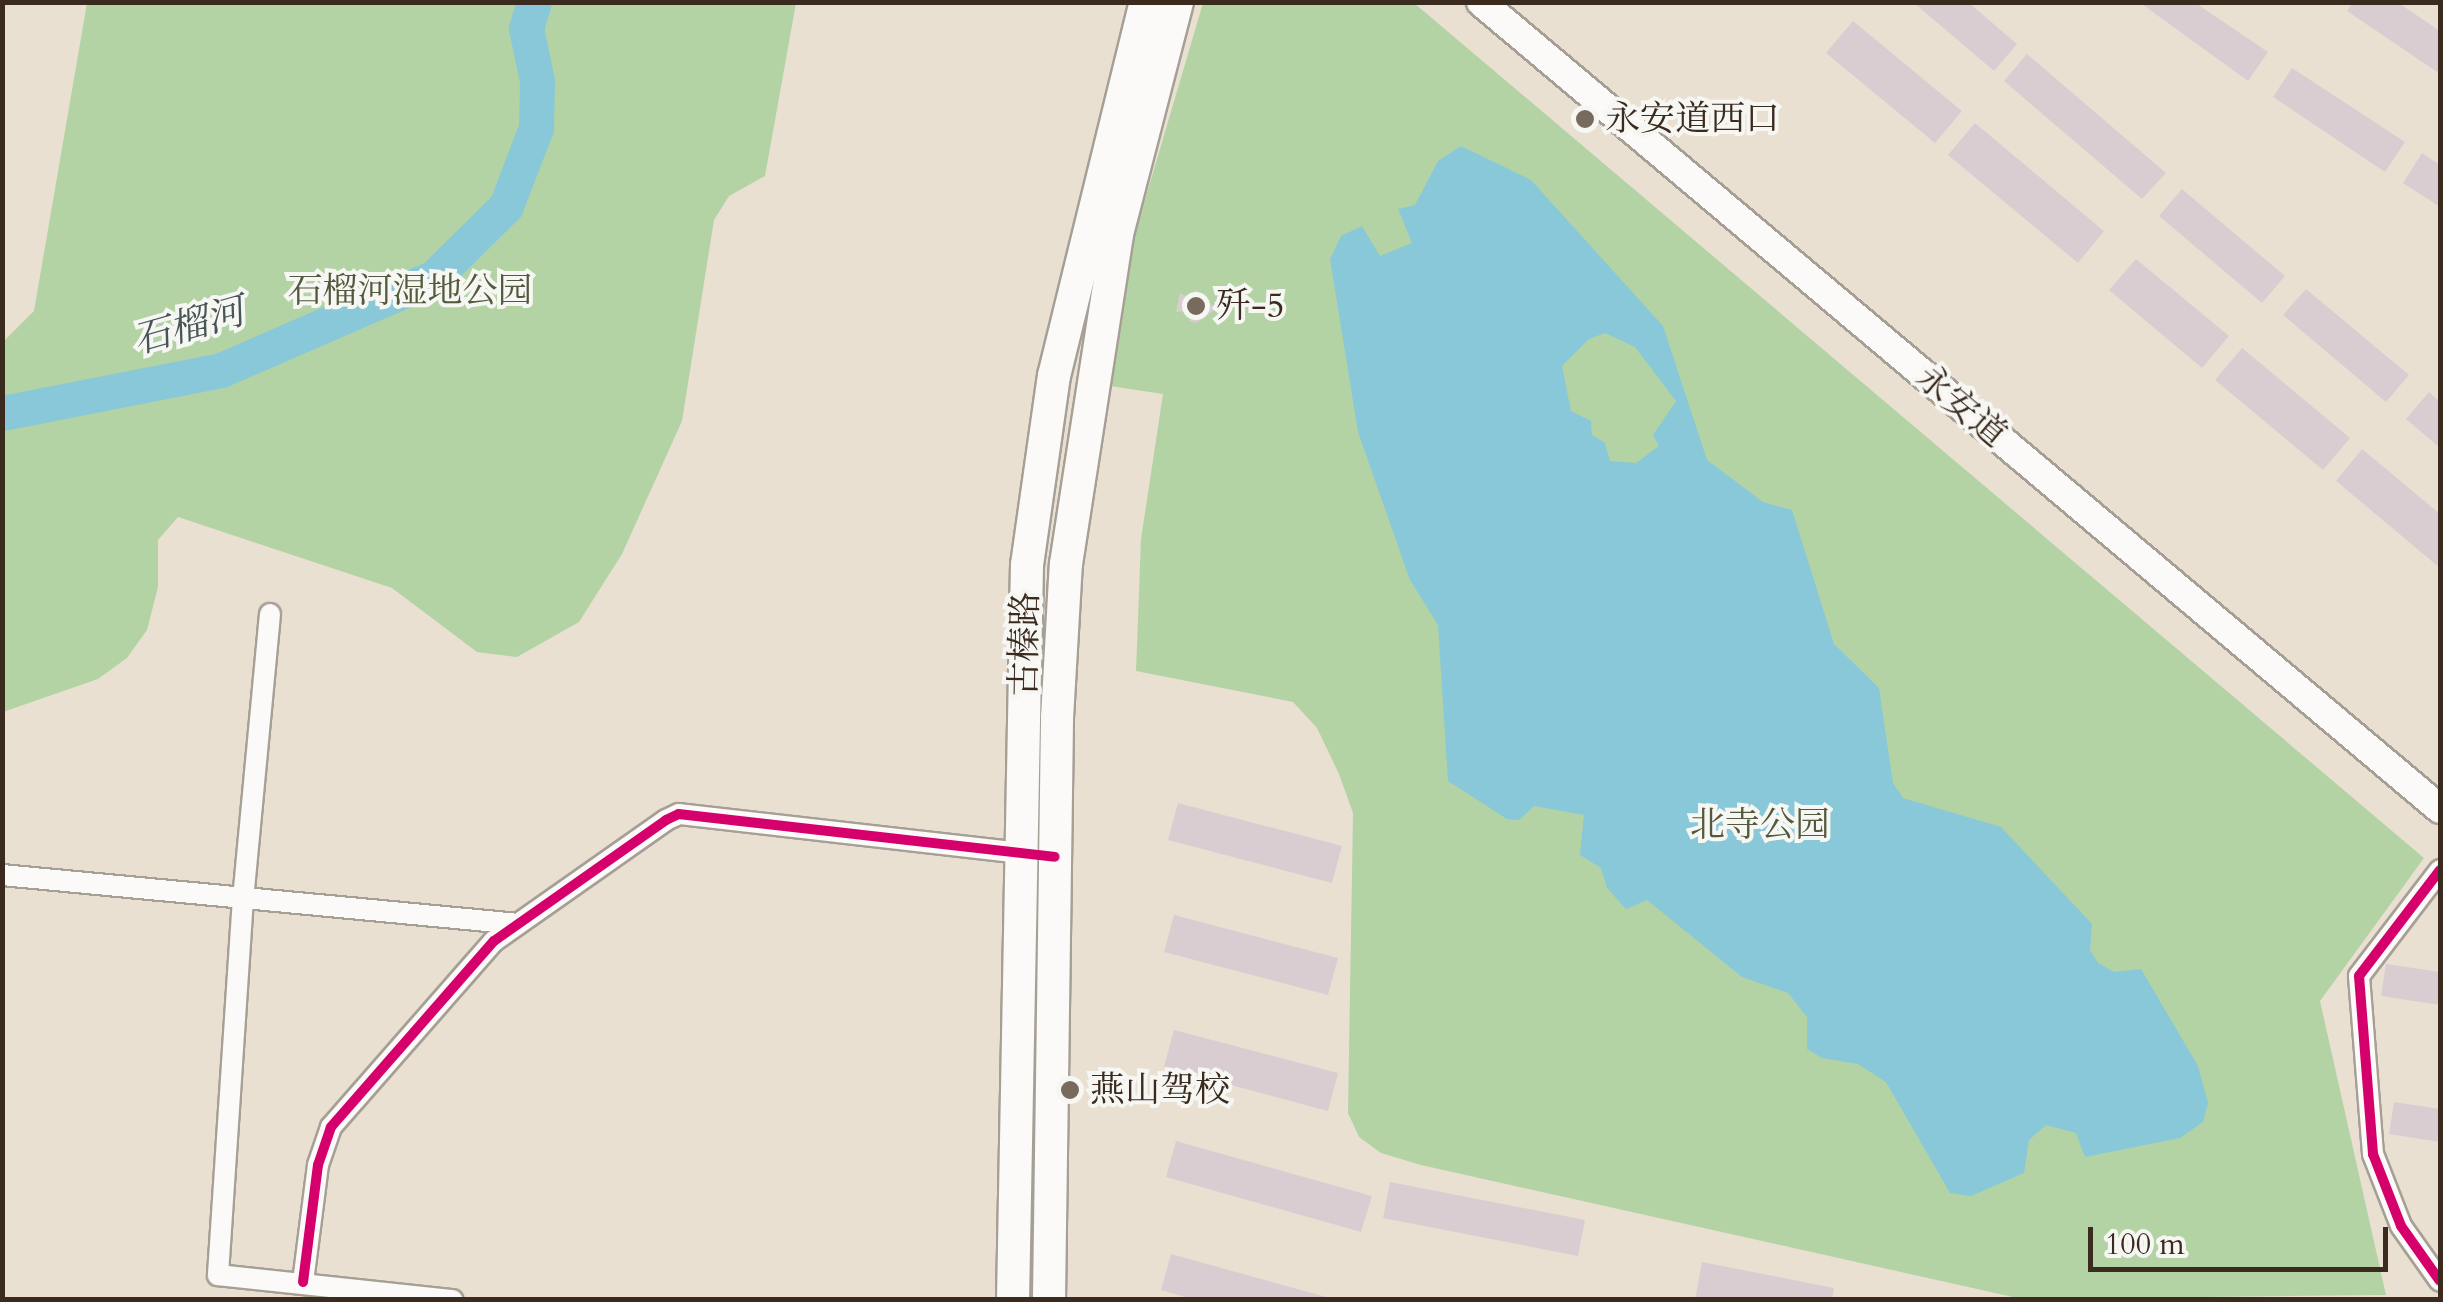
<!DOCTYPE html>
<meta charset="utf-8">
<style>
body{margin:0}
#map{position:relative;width:2443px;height:1302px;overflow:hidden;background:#e9e0d2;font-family:Cardo,"Noto Serif SC",serif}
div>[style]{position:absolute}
.green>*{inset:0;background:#b3d3a5}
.water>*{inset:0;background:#88c8d9}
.river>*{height:35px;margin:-17.5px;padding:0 17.5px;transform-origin:17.5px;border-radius:17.5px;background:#88c8d9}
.building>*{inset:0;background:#d9cdd2}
.roads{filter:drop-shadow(2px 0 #a69f96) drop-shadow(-2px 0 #a69f96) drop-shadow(0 2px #a69f96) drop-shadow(0 -2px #a69f96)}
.street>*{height:20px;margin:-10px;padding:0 10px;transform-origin:10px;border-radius:10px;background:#fcfaf8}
.secondary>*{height:28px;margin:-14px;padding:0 14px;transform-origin:14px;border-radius:14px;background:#fcfaf8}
.primary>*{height:32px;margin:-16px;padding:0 16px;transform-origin:16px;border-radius:16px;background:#fcfaf8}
.cycleway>*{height:10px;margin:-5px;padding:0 5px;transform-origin:5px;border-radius:5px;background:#d6006c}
.dots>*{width:28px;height:28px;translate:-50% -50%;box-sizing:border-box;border:5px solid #f6f6f2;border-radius:50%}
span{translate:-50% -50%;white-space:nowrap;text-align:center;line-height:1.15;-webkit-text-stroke:8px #f6f6f2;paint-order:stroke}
.poi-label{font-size:35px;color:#3b2a1e}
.left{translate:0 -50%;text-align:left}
.park-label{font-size:35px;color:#52593c}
.street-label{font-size:35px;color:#3b2a1e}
.water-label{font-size:38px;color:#465657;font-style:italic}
.frame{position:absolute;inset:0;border:5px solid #3b2a1e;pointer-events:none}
.scale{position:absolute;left:2088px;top:1227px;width:300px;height:45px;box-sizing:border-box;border:5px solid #3b2a1e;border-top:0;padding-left:12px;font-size:30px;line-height:35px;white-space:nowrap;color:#3b2a1e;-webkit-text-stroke:8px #f6f6f2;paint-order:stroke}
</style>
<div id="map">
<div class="green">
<div style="clip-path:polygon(87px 3px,796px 3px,765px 176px,729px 196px,714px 220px,682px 421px,622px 554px,579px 622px,517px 657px,477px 652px,392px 588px,178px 517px,158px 540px,158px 587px,147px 630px,127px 658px,98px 679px,3px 712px,3px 342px,34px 311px)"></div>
<div style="clip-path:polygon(1203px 3px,1414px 3px,2424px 858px,2320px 1001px,2386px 1295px,2022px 1299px,1421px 1165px,1381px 1153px,1359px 1137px,1348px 1113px,1353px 813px,1339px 774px,1317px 728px,1293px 702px,1136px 671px,1141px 539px,1163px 394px,1103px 385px,1127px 261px)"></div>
</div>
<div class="water">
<div style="clip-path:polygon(evenodd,1461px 146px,1531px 180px,1663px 326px,1707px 460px,1763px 502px,1792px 510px,1834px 644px,1879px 688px,1893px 783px,1903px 798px,2001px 827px,2092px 924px,2090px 950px,2098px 963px,2114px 972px,2141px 969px,2198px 1066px,2208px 1103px,2203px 1122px,2180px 1138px,2085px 1157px,2076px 1133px,2046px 1125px,2029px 1140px,2024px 1173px,1971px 1196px,1950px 1193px,1886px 1082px,1858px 1064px,1822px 1058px,1807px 1049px,1807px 1017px,1788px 993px,1742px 977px,1647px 900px,1626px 909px,1607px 888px,1601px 868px,1580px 855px,1584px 815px,1534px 806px,1519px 820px,1507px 819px,1448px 781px,1438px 625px,1410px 580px,1358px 432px,1330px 259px,1341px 236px,1362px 226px,1380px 256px,1412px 243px,1398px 209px,1415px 205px,1438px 161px,1461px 146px,1605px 333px,1635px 347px,1676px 401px,1653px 435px,1659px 446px,1636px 463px,1610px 461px,1605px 443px,1592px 435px,1591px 421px,1571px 411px,1562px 366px,1589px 339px,1605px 333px)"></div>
</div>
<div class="river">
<div style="left:2px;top:413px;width:223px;rotate:-11.1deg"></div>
<div style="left:221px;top:370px;width:231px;rotate:-23.5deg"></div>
<div style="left:433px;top:278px;width:103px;rotate:-44.6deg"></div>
<div style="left:506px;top:206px;width:84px;rotate:-69deg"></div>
<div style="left:536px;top:128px;width:47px;rotate:-88.8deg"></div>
<div style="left:537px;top:81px;width:54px;rotate:-101.7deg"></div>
<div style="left:526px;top:28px;width:27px;rotate:-73deg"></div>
</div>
<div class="building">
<div style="clip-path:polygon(1913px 2px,1968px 2px,2017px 44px,1994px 71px)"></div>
<div style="clip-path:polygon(2139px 2px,2194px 2px,2268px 52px,2248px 81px)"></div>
<div style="clip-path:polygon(2353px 2px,2397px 2px,2440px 31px,2440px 74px,2347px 11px)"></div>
<div style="clip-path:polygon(1853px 21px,1962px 111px,1935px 143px,1826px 53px)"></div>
<div style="clip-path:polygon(2027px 54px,2166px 173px,2142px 199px,2004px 81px)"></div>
<div style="clip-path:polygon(2292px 68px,2405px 142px,2385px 172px,2273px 97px)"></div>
<div style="clip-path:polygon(1975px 123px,2104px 231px,2078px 263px,1948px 155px)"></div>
<div style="clip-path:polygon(2422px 153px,2440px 165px,2440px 207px,2403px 183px)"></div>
<div style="clip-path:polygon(2182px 189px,2285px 276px,2262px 303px,2159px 216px)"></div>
<div style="clip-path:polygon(2136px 259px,2229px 336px,2202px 368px,2109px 290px)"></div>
<div style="clip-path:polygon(1195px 289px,1216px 309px,1196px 323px,1189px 321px,1199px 310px,1176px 312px,1180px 293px,1200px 304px)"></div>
<div style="clip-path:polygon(2306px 289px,2409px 375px,2386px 402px,2283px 315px)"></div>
<div style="clip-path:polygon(2242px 348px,2350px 438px,2323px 470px,2215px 380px)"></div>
<div style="clip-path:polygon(2429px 392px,2440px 402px,2440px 448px,2406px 419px)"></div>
<div style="clip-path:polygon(2362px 449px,2440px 514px,2440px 568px,2336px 481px)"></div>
<div style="clip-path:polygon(1178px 803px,1342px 846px,1332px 883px,1168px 840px)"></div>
<div style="clip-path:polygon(1174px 915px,1338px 958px,1328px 995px,1164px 952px)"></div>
<div style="clip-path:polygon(2386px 964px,2440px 972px,2440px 1005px,2381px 996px)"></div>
<div style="clip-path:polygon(1174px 1030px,1338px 1073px,1328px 1111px,1164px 1067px)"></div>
<div style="clip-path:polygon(2394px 1102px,2440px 1109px,2440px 1142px,2389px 1134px)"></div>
<div style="clip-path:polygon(1176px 1141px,1372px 1196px,1361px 1232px,1166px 1177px)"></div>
<div style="clip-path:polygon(1390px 1182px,1585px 1220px,1578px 1256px,1383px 1218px)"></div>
<div style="clip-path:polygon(1171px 1254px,1330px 1298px,1330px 1300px,1195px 1300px,1161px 1290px)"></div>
<div style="clip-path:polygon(1702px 1262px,1834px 1288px,1832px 1300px,1695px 1300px)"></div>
</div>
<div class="roads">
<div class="street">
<div style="left:270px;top:614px;width:285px;rotate:95.4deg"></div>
<div style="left:243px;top:898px;width:378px;rotate:93.8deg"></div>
<div style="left:218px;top:1275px;width:236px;rotate:6.1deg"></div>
<div style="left:2440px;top:870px;width:133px;rotate:127.4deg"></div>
<div style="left:2359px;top:976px;width:179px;rotate:85.5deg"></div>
<div style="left:2373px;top:1154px;width:77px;rotate:68.7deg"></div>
<div style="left:2401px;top:1226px;width:67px;rotate:54.7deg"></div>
<div style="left:2px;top:875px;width:518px;rotate:5.42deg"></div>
<div style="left:303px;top:1282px;width:118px;rotate:-82.7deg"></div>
<div style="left:318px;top:1165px;width:40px;rotate:-71.1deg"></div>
<div style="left:331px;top:1127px;width:247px;rotate:-48.8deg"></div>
<div style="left:494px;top:941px;width:210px;rotate:-35.1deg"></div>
<div style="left:666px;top:820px;width:14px;rotate:-25deg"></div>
<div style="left:679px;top:814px;width:352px;rotate:6.5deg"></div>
</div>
<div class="secondary">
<div style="left:1481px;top:2px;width:1253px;rotate:40.08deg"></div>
</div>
<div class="primary">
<div style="left:1013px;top:1300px;width:735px;rotate:-88.91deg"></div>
<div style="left:1027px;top:565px;width:191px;rotate:-81.9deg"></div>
<div style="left:1054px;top:376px;width:385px;rotate:-76.2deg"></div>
<div style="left:1049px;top:1300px;width:582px;rotate:-89.21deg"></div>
<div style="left:1057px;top:718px;width:154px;rotate:-86.7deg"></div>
<div style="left:1066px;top:564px;width:334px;rotate:-81.2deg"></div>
<div style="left:1117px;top:234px;width:240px;rotate:-75.5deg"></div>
</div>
</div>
<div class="cycleway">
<div style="left:2440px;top:870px;width:133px;rotate:127.4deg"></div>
<div style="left:2359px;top:976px;width:179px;rotate:85.5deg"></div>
<div style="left:2373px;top:1154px;width:77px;rotate:68.7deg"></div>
<div style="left:2401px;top:1226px;width:67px;rotate:54.7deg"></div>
<div style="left:303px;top:1282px;width:118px;rotate:-82.7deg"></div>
<div style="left:318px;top:1165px;width:40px;rotate:-71.1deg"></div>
<div style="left:331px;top:1127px;width:247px;rotate:-48.8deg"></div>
<div style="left:494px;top:941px;width:210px;rotate:-35.1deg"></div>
<div style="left:666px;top:820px;width:14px;rotate:-25deg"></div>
<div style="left:679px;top:814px;width:378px;rotate:6.5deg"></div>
</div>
<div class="dots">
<div style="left:1585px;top:119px;background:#786a5d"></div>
<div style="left:1196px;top:306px;background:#786a5d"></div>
<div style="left:1070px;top:1090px;background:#786a5d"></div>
</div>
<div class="poi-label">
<span class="left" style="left:1605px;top:119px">永安道西口</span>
<span class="left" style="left:1216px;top:306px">歼-5</span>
<span class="left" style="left:1090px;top:1090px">燕山驾校</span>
</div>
<div class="park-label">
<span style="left:410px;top:291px">石榴河湿地公园</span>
<span style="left:1760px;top:825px">北寺公园</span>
</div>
<div class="street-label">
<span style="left:1961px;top:406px;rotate:40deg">永安道</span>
<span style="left:1025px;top:644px;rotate:-89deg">古榛路</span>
</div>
<div class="water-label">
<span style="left:189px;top:327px;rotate:-16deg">石榴河</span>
</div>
<div class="frame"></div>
<div class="scale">100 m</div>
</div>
